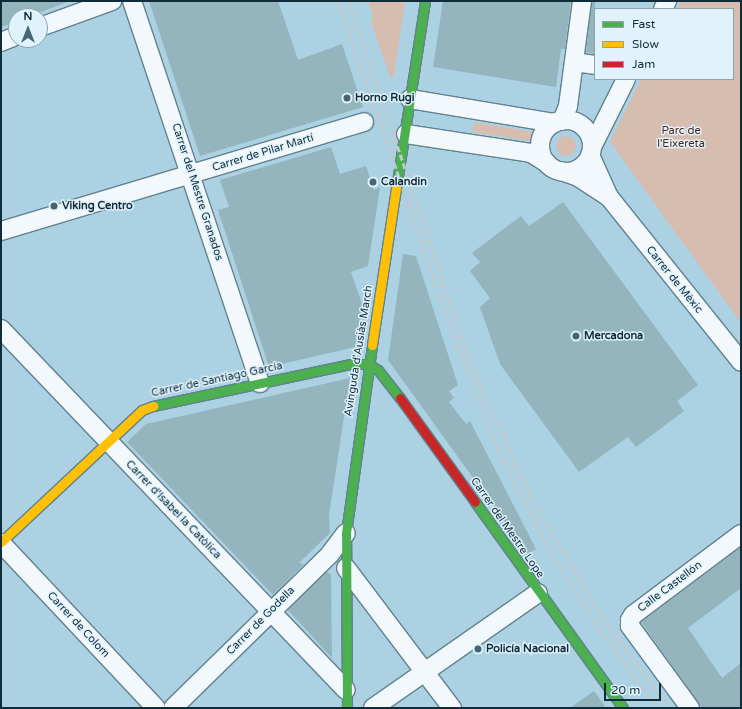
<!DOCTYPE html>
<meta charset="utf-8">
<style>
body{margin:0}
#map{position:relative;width:742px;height:709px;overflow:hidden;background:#abd1e2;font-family:"Varela Round",sans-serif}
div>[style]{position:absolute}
.green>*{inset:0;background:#d6bdb0}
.round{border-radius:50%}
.building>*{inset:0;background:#94b4be}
.roads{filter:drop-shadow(1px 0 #61828f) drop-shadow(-1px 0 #61828f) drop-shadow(0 1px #61828f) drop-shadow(0 -1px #61828f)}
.street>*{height:18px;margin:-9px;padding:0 9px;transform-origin:9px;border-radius:9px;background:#f2f8fb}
.street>.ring{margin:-9px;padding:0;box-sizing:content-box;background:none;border:18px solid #f2f8fb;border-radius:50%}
.fast>*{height:9px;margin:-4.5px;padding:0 4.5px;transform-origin:4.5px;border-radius:4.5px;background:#4caf50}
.slow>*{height:9px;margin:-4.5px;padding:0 4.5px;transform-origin:4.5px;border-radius:4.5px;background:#ffc107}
.jam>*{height:9px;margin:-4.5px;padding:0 4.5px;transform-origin:4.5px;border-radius:4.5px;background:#c62828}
.rail>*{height:3px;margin-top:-1.5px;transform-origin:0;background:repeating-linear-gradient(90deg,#bfcacf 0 6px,transparent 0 9px)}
.dots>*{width:11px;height:11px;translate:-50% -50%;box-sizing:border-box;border:2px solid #e0f3fd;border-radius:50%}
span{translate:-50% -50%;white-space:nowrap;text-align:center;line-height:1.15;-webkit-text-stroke:3px #e0f3fd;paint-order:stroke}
.poi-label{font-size:11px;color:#102c38;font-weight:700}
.left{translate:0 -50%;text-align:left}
.park-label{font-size:11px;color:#4e2915}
.street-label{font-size:11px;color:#102c38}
.frame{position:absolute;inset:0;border:2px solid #102c38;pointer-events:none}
.legend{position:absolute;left:594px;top:8px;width:140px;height:72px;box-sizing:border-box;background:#e0f3fd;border:1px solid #8da3ae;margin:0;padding:5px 7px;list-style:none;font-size:12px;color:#102c38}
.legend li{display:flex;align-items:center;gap:8px;height:20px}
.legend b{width:20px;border:1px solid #8da3ae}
.north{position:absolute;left:8px;top:8px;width:40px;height:40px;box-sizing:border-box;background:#e0f3fd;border:1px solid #8da3ae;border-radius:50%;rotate:0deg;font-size:11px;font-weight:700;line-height:16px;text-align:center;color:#102c38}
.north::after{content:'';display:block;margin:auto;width:14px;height:18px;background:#466674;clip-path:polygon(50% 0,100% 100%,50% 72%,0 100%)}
.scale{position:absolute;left:604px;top:683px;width:57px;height:18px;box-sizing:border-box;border:2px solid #102c38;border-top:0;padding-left:5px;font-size:12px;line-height:14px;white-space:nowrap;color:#102c38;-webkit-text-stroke:3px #e0f3fd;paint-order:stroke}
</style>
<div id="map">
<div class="green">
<div style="clip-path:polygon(368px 1px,405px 1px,394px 76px,391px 79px,371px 22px,373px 16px)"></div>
<div style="clip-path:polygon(681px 1px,741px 1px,741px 323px,610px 142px,641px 79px,733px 79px,733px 9px,677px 9px)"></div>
<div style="clip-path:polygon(474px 122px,532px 132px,535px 134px,534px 139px,532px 141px,472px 132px)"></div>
<div class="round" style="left:556px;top:136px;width:20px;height:20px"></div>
</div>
<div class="building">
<div style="clip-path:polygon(1px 1px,67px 1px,67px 2px,31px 16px,16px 16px,16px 22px,1px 27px)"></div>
<div style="clip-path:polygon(149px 1px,278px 1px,298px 60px,342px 44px,363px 107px,200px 156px)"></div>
<div style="clip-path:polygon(443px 1px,571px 1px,565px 49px,561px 49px,556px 87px,433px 67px)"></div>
<div style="clip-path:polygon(592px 1px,595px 1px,595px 54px,586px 52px)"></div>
<div style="clip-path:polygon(331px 147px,340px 174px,366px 166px,374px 190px,380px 187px,368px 266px,351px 272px,362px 304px,355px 347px,269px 367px,218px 210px,229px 207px,220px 180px)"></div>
<div style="clip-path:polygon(563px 202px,698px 385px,677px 401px,684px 411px,636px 447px,628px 437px,579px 472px,500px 364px,480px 307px,490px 298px,470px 271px,480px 262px,472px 253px,521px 216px,529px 226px)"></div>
<div style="clip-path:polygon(403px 254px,416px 256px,458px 385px,449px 391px,454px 398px,449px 402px,466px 424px,470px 421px,536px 549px,528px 554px,388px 360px)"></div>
<div style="clip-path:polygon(350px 378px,329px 515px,330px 533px,299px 563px,304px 564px,273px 595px,127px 442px,146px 424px)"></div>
<div style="clip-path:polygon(741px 547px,741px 588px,688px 628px,722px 678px,741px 663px,741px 708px,702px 708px,641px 622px)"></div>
<div style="clip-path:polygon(326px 572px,331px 574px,332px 658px,288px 610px)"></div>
<div style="clip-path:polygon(594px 691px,606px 708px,570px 708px)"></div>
</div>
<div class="roads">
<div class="street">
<div style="left:132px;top:1px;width:403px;rotate:71.5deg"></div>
<div style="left:663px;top:9px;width:9px;rotate:-63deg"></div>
<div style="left:40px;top:27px;width:77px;rotate:-19.9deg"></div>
<div style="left:1px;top:42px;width:16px;rotate:-22deg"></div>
<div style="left:574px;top:62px;width:21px;rotate:8deg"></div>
<div style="left:410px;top:99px;width:147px;rotate:9.4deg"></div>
<div class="ring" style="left:540px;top:120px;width:34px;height:34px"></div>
<div style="left:562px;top:121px;width:16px;rotate:-68deg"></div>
<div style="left:568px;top:106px;width:106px;rotate:-82.4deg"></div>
<div style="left:406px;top:134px;width:126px;rotate:8.6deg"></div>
<div style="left:531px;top:153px;width:19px;rotate:32deg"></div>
<div style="left:592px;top:147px;width:76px;rotate:-63.4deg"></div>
<div style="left:590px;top:155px;width:46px;rotate:65.7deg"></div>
<div style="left:609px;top:197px;width:211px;rotate:51.3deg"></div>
<div style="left:561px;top:171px;width:18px;rotate:19deg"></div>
<div style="left:578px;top:177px;width:37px;rotate:33deg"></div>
<div style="left:1px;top:231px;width:379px;rotate:-16.7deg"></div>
<div style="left:1px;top:329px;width:499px;rotate:46.3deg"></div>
<div style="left:1px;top:543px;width:226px;rotate:46.8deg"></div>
<div style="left:346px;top:568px;width:176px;rotate:52.9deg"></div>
<div style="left:173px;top:708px;width:220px;rotate:-44.4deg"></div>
<div style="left:330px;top:554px;width:26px;rotate:-53deg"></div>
<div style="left:373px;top:708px;width:201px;rotate:-34.9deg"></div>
<div style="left:690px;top:708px;width:102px;rotate:-126.2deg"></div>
<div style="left:630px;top:626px;width:6px;rotate:-90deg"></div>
<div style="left:630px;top:620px;width:6px;rotate:-59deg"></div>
<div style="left:633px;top:615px;width:135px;rotate:-36.9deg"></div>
</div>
<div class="fast">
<div style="left:397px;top:182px;width:183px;rotate:-81.2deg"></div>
<div style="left:153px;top:406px;width:201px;rotate:-12deg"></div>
<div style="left:350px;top:364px;width:19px"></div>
<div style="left:369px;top:364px;width:11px;rotate:34deg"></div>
<div style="left:378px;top:370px;width:36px;rotate:52deg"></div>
<div style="left:475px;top:502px;width:254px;rotate:54.3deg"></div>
<div style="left:347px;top:708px;width:175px;rotate:-90.3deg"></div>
<div style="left:346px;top:533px;width:190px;rotate:-82.1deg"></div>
</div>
<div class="slow">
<div style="left:372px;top:345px;width:165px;rotate:-81.3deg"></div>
<div style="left:1px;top:542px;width:193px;rotate:-43.1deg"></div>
<div style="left:142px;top:410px;width:12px;rotate:-20deg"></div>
</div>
<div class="jam">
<div style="left:400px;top:398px;width:128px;rotate:54.2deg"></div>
</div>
</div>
<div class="rail">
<div style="left:338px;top:1px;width:364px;rotate:70.9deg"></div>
<div style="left:457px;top:345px;width:125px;rotate:68.4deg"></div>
<div style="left:503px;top:461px;width:129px;rotate:61.8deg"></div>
<div style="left:564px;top:575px;width:109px;rotate:55.9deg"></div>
<div style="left:625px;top:665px;width:55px;rotate:51.7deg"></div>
<div style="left:348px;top:1px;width:376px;rotate:71.2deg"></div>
<div style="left:469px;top:357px;width:118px;rotate:66.5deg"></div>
<div style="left:516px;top:465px;width:48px;rotate:64deg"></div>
<div style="left:537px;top:508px;width:107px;rotate:59.1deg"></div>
<div style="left:592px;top:600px;width:49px;rotate:56.6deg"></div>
<div style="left:619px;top:641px;width:84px;rotate:52.7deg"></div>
</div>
<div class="dots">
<div style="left:347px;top:98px;background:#466674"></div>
<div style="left:373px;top:182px;background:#466674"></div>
<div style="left:54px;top:206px;background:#466674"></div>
<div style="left:576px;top:336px;background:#466674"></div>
<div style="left:478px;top:649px;background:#466674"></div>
</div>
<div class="poi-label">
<span class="left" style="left:355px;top:98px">Horno Rugi</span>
<span class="left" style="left:381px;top:182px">Calandin</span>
<span class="left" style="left:62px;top:206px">Viking Centro</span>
<span class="left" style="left:584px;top:336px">Mercadona</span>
<span class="left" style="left:486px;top:649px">Policía Nacional</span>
</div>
<div class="park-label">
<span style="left:681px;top:138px">Parc de<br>l'Eixereta</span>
</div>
<div class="street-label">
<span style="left:263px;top:153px;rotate:-17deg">Carrer de Pilar Martí</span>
<span style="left:197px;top:192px;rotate:72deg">Carrer del Mestre Granados</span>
<span style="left:674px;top:280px;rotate:51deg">Carrer de Mèxic</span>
<span style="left:359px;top:351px;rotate:-81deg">Avinguda d'Ausiàs March</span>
<span style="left:217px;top:380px;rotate:-12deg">Carrer de Santiago García</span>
<span style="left:173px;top:510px;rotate:46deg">Carrer d'Isabel la Catòlica</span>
<span style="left:507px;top:528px;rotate:55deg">Carrer del Mestre Lope</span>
<span style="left:670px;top:587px;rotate:-37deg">Calle Castellón</span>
<span style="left:261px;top:621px;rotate:-45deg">Carrer de Godella</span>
<span style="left:78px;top:625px;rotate:47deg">Carrer de Colom</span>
</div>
<div class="frame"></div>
<ul class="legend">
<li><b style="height:5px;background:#4caf50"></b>Fast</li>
<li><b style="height:5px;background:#ffc107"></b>Slow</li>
<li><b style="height:5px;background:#c62828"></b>Jam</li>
</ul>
<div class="north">N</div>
<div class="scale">20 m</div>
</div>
